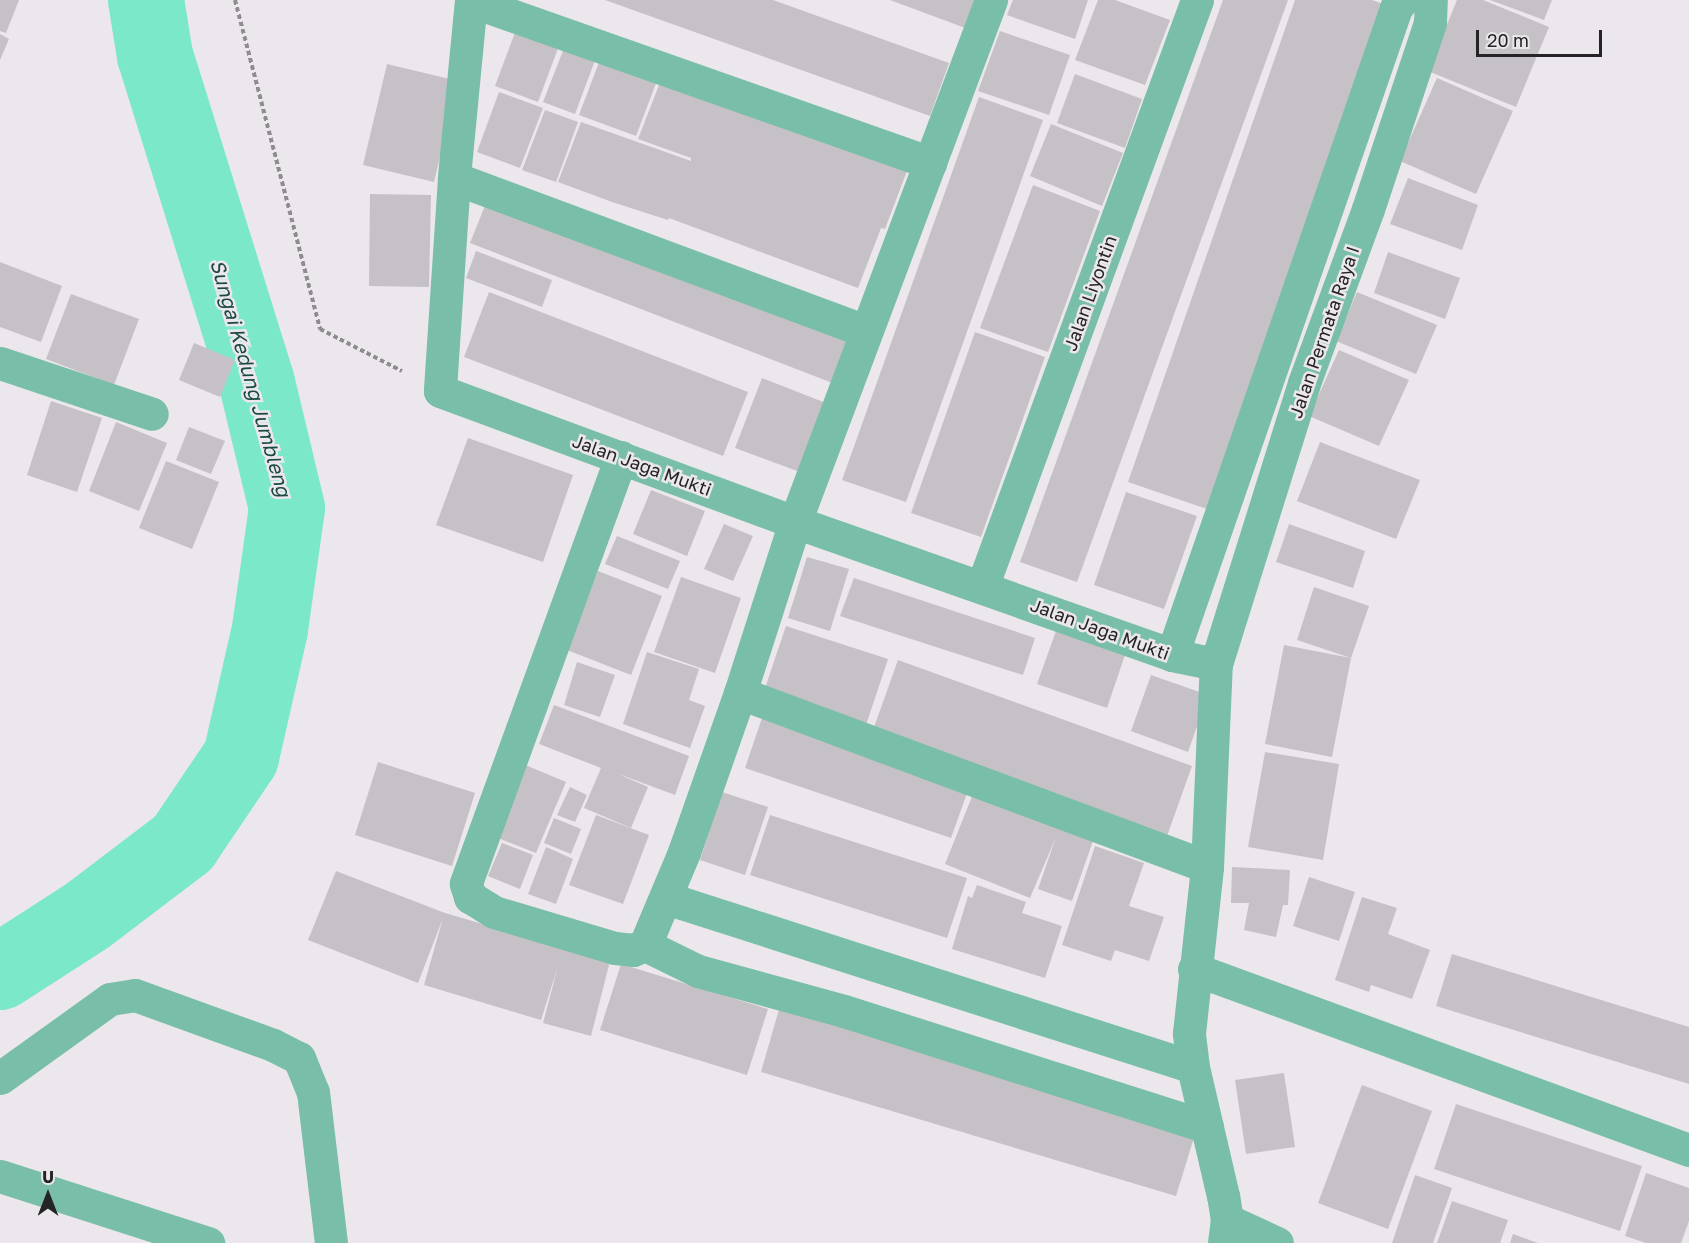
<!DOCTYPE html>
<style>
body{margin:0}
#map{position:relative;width:1689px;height:1243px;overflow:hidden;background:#ece7ed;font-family:"Golos Text",sans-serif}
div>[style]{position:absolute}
.river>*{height:76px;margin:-38px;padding:0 38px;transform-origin:38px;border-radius:38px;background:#7be9c7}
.building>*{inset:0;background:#c6c1c6}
.path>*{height:4px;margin-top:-2px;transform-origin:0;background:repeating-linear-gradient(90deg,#8f8c90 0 4.5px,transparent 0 7.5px)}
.street>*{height:33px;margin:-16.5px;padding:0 16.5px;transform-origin:16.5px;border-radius:16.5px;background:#79bea8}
span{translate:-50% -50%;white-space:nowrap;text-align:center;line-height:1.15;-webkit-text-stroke:5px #ece7ed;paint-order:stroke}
.street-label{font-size:18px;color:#242325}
.water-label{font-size:20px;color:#1b4b3e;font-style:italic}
.north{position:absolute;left:18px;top:1165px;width:60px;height:60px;-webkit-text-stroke:4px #ece7ed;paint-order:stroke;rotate:0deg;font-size:16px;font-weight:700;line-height:24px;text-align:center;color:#242325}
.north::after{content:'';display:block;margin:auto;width:21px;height:27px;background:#242325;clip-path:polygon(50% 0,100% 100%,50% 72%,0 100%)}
.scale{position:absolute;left:1476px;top:30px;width:126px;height:27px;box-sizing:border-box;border:3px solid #242325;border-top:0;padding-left:8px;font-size:18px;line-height:21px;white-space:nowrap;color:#242325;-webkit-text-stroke:4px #ece7ed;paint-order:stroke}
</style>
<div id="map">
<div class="river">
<div style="left:0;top:972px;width:103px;rotate:-32.8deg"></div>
<div style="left:87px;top:916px;width:121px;rotate:-37.2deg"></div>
<div style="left:183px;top:843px;width:104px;rotate:-56deg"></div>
<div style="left:241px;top:757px;width:131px;rotate:-77.2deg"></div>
<div style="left:270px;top:629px;width:122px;rotate:-82deg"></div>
<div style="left:287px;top:508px;width:129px;rotate:-103.5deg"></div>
<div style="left:257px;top:383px;width:343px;rotate:-107.3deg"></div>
<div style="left:155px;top:56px;width:57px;rotate:-99.1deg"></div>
</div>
<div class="building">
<div style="clip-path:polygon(0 0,19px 0,6px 33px,0 31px)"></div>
<div style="clip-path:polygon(605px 0,773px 0,949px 63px,930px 116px)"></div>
<div style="clip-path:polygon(890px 0,978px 0,968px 29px)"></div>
<div style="clip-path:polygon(1013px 0,1088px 0,1075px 39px,1007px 15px)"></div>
<div style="clip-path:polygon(1098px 0,1115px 0,1170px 20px,1145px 85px,1075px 60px)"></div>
<div style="clip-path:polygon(1223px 0,1288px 0,1077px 582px,1020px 562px)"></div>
<div style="clip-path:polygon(1295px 0,1372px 0,1383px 4px,1207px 509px,1128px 482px)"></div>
<div style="clip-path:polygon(1457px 0,1483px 0,1549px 27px,1516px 107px,1428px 71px)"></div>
<div style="clip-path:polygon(1490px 0,1552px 0,1544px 20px)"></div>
<div style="clip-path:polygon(517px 27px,560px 43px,538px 102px,495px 86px)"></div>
<div style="clip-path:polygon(1000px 31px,1070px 55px,1049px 115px,978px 91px)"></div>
<div style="clip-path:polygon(0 34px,9px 39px,0 60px)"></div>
<div style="clip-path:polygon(566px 43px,597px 55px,575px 114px,543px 102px)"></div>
<div style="clip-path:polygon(601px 57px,658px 78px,636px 136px,579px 115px)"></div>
<div style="clip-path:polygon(387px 64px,458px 81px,434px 182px,363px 165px)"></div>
<div style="clip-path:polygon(1075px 74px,1142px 99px,1125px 148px,1057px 123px)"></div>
<div style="clip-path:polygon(1437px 78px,1513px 111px,1476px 194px,1400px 161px)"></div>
<div style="clip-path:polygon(661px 80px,907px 171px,885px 229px,881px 228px,858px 288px,669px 218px,668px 220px,612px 202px,558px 182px,581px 122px,691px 161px,691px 158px,638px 139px)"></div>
<div style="clip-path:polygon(499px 92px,543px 108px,520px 168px,477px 152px)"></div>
<div style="clip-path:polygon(979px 97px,1043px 120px,906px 502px,842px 480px)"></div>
<div style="clip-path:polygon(545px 110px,578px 122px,556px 182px,522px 170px)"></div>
<div style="clip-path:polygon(1051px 124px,1123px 153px,1102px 206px,1030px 176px)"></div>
<div style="clip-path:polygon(1408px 178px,1478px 205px,1462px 250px,1390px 224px)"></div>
<div style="clip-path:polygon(1033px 185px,1100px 211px,1048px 352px,980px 328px)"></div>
<div style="clip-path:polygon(370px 194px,431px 195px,429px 287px,369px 286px)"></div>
<div style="clip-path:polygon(488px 198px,854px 338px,835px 384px,470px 243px)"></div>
<div style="clip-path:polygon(476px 251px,552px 280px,542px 307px,466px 278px)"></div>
<div style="clip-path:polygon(1388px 252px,1460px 278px,1445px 319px,1374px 293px)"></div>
<div style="clip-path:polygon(0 262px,62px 286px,41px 342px,0 327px)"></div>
<div style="clip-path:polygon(489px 292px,748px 392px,723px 456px,464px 357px)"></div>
<div style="clip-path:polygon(1357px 292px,1437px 325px,1416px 374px,1336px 341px)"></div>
<div style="clip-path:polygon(71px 294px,139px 319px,114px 385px,46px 359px)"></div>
<div style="clip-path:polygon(975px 332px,1045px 357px,981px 537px,911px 513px)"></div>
<div style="clip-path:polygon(194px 343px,235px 360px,220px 397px,179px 380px)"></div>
<div style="clip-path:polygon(1339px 350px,1409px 380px,1379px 446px,1309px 416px)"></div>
<div style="clip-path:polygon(762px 378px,826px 403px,800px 472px,735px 448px)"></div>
<div style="clip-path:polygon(51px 401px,102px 418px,77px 492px,27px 475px)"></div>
<div style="clip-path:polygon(116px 422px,167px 443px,139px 511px,89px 491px)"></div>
<div style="clip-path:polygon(189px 427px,225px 441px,211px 474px,176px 460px)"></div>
<div style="clip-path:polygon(468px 438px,573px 475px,543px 562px,436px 525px)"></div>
<div style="clip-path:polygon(1320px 442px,1420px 480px,1396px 539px,1297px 501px)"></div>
<div style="clip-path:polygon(166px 461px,219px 482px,192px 549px,139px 528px)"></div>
<div style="clip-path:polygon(651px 490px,705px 511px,687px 556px,633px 534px)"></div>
<div style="clip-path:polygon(1126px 492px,1197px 516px,1164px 609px,1094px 585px)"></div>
<div style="clip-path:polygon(724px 524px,753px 536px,733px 581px,704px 569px)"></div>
<div style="clip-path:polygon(1289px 524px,1365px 551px,1353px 588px,1276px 562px)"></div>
<div style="clip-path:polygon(617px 536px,680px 561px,668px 589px,605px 564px)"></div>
<div style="clip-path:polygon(807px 557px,849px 569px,830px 631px,788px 618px)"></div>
<div style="clip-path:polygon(598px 571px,662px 596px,631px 675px,567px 650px)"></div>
<div style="clip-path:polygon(681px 577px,741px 598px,715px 673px,654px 652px)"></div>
<div style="clip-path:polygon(854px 578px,1035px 638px,1023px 675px,840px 616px)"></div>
<div style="clip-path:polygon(1314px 587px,1369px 606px,1351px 658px,1297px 640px)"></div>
<div style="clip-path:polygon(786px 626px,888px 659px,865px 728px,763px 694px)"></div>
<div style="clip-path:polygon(1056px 631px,1125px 655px,1107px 708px,1037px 684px)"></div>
<div style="clip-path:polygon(1284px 645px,1351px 658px,1332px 757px,1265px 744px)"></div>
<div style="clip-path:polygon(647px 652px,699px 669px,689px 700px,705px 706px,690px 748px,623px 724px)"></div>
<div style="clip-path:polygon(898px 660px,1192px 766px,1167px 836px,873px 730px)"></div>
<div style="clip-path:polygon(577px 662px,615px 675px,600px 717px,564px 705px)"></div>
<div style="clip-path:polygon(1151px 675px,1208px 695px,1188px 752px,1131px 731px)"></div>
<div style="clip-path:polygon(554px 705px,689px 756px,675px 795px,616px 773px,648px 787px,631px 828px,584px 808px,601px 768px,539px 744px)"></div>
<div style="clip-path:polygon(763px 715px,970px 785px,951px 838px,745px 768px)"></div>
<div style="clip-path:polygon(1265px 752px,1339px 764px,1323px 860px,1248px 847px)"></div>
<div style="clip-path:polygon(378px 762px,475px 793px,452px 866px,355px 835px)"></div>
<div style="clip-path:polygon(523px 764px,566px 782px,536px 853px,493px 836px)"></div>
<div style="clip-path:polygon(570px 787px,587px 795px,575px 822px,557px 815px)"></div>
<div style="clip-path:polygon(722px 792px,768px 807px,745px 875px,700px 860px)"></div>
<div style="clip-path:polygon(973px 794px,1093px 841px,1072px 901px,1038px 889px,1056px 837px,1030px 898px,945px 864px)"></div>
<div style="clip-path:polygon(596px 815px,649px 835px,623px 904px,569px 885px)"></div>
<div style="clip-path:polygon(770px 815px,967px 878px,947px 938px,750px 875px)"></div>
<div style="clip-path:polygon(554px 818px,581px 829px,571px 854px,544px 843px)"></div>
<div style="clip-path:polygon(502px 843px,533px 855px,520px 889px,488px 876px)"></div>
<div style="clip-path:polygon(1095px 846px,1144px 863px,1129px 906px,1164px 917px,1149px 961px,1115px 950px,1111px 961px,1062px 945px)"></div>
<div style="clip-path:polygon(546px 847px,573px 859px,556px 904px,528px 894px)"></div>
<div style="clip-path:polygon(1232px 867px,1290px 870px,1288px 905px,1283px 905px,1276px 937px,1244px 930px,1249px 903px,1231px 903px)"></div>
<div style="clip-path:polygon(336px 871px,445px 913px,610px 961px,591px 1036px,543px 1023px,558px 966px,541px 1020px,424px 985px,443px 918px,418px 983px,308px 940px)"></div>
<div style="clip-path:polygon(1309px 877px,1355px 892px,1339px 941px,1293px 926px)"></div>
<div style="clip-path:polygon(977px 885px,1026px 902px,1022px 913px,1062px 926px,1045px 978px,952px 949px,968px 896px,972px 898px)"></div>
<div style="clip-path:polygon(1362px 897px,1397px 908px,1388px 934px,1430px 950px,1412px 999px,1371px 985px,1369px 992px,1335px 980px)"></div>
<div style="clip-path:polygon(1452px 954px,1689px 1027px,1689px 1084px,1436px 1006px)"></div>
<div style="clip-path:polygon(621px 964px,768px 1009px,747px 1075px,600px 1030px)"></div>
<div style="clip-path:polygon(780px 1006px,1196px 1131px,1176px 1196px,761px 1072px)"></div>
<div style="clip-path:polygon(1284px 1073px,1295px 1147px,1246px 1154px,1235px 1080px)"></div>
<div style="clip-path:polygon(1362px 1085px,1432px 1111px,1388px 1229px,1318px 1203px)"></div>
<div style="clip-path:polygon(1456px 1104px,1642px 1166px,1620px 1231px,1434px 1169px)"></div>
<div style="clip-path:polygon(1646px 1173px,1689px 1188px,1689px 1221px,1681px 1243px,1646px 1243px,1625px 1236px)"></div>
<div style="clip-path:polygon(1415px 1175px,1452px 1188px,1433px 1243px,1392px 1243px)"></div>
<div style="clip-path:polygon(1452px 1201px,1508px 1220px,1500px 1243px,1437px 1243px)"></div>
<div style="clip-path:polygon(1513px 1234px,1538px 1243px,1510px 1243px)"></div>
</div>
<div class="path">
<div style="left:235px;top:0;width:340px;rotate:75.5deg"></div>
<div style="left:320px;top:329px;width:92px;rotate:27.1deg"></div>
</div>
<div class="street">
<div style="left:471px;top:0;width:179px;rotate:95.5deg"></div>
<div style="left:454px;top:178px;width:213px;rotate:93.8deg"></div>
<div style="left:440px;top:391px;width:378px;rotate:20.3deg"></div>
<div style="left:795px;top:522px;width:400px;rotate:19.4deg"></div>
<div style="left:1172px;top:655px;width:45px;rotate:11.6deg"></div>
<div style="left:471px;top:1px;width:487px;rotate:19.4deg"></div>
<div style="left:454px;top:178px;width:439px;rotate:20.4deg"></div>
<div style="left:0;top:363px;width:160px;rotate:18.5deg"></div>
<div style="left:621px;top:457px;width:454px;rotate:110deg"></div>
<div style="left:466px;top:884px;width:14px;rotate:73deg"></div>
<div style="left:470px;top:897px;width:28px;rotate:32deg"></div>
<div style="left:494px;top:912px;width:126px;rotate:16.6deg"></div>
<div style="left:615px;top:948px;width:18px;rotate:6deg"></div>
<div style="left:633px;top:950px;width:13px;rotate:-23deg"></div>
<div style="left:645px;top:945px;width:101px;rotate:-67.2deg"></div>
<div style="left:684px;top:852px;width:169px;rotate:-70.6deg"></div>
<div style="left:740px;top:693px;width:180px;rotate:-72.2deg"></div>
<div style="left:795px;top:522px;width:558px;rotate:-69.42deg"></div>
<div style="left:982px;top:587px;width:625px;rotate:-69.88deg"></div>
<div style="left:1172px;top:655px;width:685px;rotate:-70.9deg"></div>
<div style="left:1396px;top:8px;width:10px;rotate:-53deg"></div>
<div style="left:740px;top:693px;width:498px;rotate:20.4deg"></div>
<div style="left:666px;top:898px;width:553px;rotate:17.78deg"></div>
<div style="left:645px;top:945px;width:59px;rotate:26.1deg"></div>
<div style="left:698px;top:971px;width:151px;rotate:15.3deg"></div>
<div style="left:844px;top:1011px;width:381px;rotate:17.7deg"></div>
<div style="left:1194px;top:969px;width:527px;rotate:20.09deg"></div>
<div style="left:0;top:1078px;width:135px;rotate:-35.7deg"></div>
<div style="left:110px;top:999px;width:25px;rotate:-9deg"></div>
<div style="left:135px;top:995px;width:147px;rotate:19.9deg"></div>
<div style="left:273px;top:1045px;width:29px;rotate:27deg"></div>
<div style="left:299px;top:1058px;width:37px;rotate:68deg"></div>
<div style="left:313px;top:1092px;width:152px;rotate:83.2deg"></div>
<div style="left:0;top:1176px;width:219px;rotate:17.9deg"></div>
<div style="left:1227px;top:1220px;width:55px;rotate:24.7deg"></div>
<div style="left:1224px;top:1243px;width:23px;rotate:-83deg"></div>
<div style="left:1227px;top:1220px;width:24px;rotate:-99deg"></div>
<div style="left:1223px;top:1196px;width:132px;rotate:-103.1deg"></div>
<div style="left:1193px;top:1067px;width:34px;rotate:-97deg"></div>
<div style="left:1189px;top:1033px;width:167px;rotate:-83.8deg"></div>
<div style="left:1207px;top:867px;width:203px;rotate:-87.5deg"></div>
<div style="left:1216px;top:664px;width:294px;rotate:-72.6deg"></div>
<div style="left:1304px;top:383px;width:185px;rotate:-69.8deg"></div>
<div style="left:1368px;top:209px;width:196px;rotate:-71.6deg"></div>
<div style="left:1430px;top:23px;width:23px;rotate:-88deg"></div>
</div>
<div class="street-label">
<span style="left:1090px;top:293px;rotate:-70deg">Jalan Liyontin</span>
<span style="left:1324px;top:332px;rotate:-71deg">Jalan Permata Raya I</span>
<span style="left:642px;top:465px;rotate:20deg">Jalan Jaga Mukti</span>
<span style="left:1100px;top:629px;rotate:20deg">Jalan Jaga Mukti</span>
</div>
<div class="water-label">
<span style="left:251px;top:378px;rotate:74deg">Sungai Kedung Jumbleng</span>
</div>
<div class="north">U</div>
<div class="scale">20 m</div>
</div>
